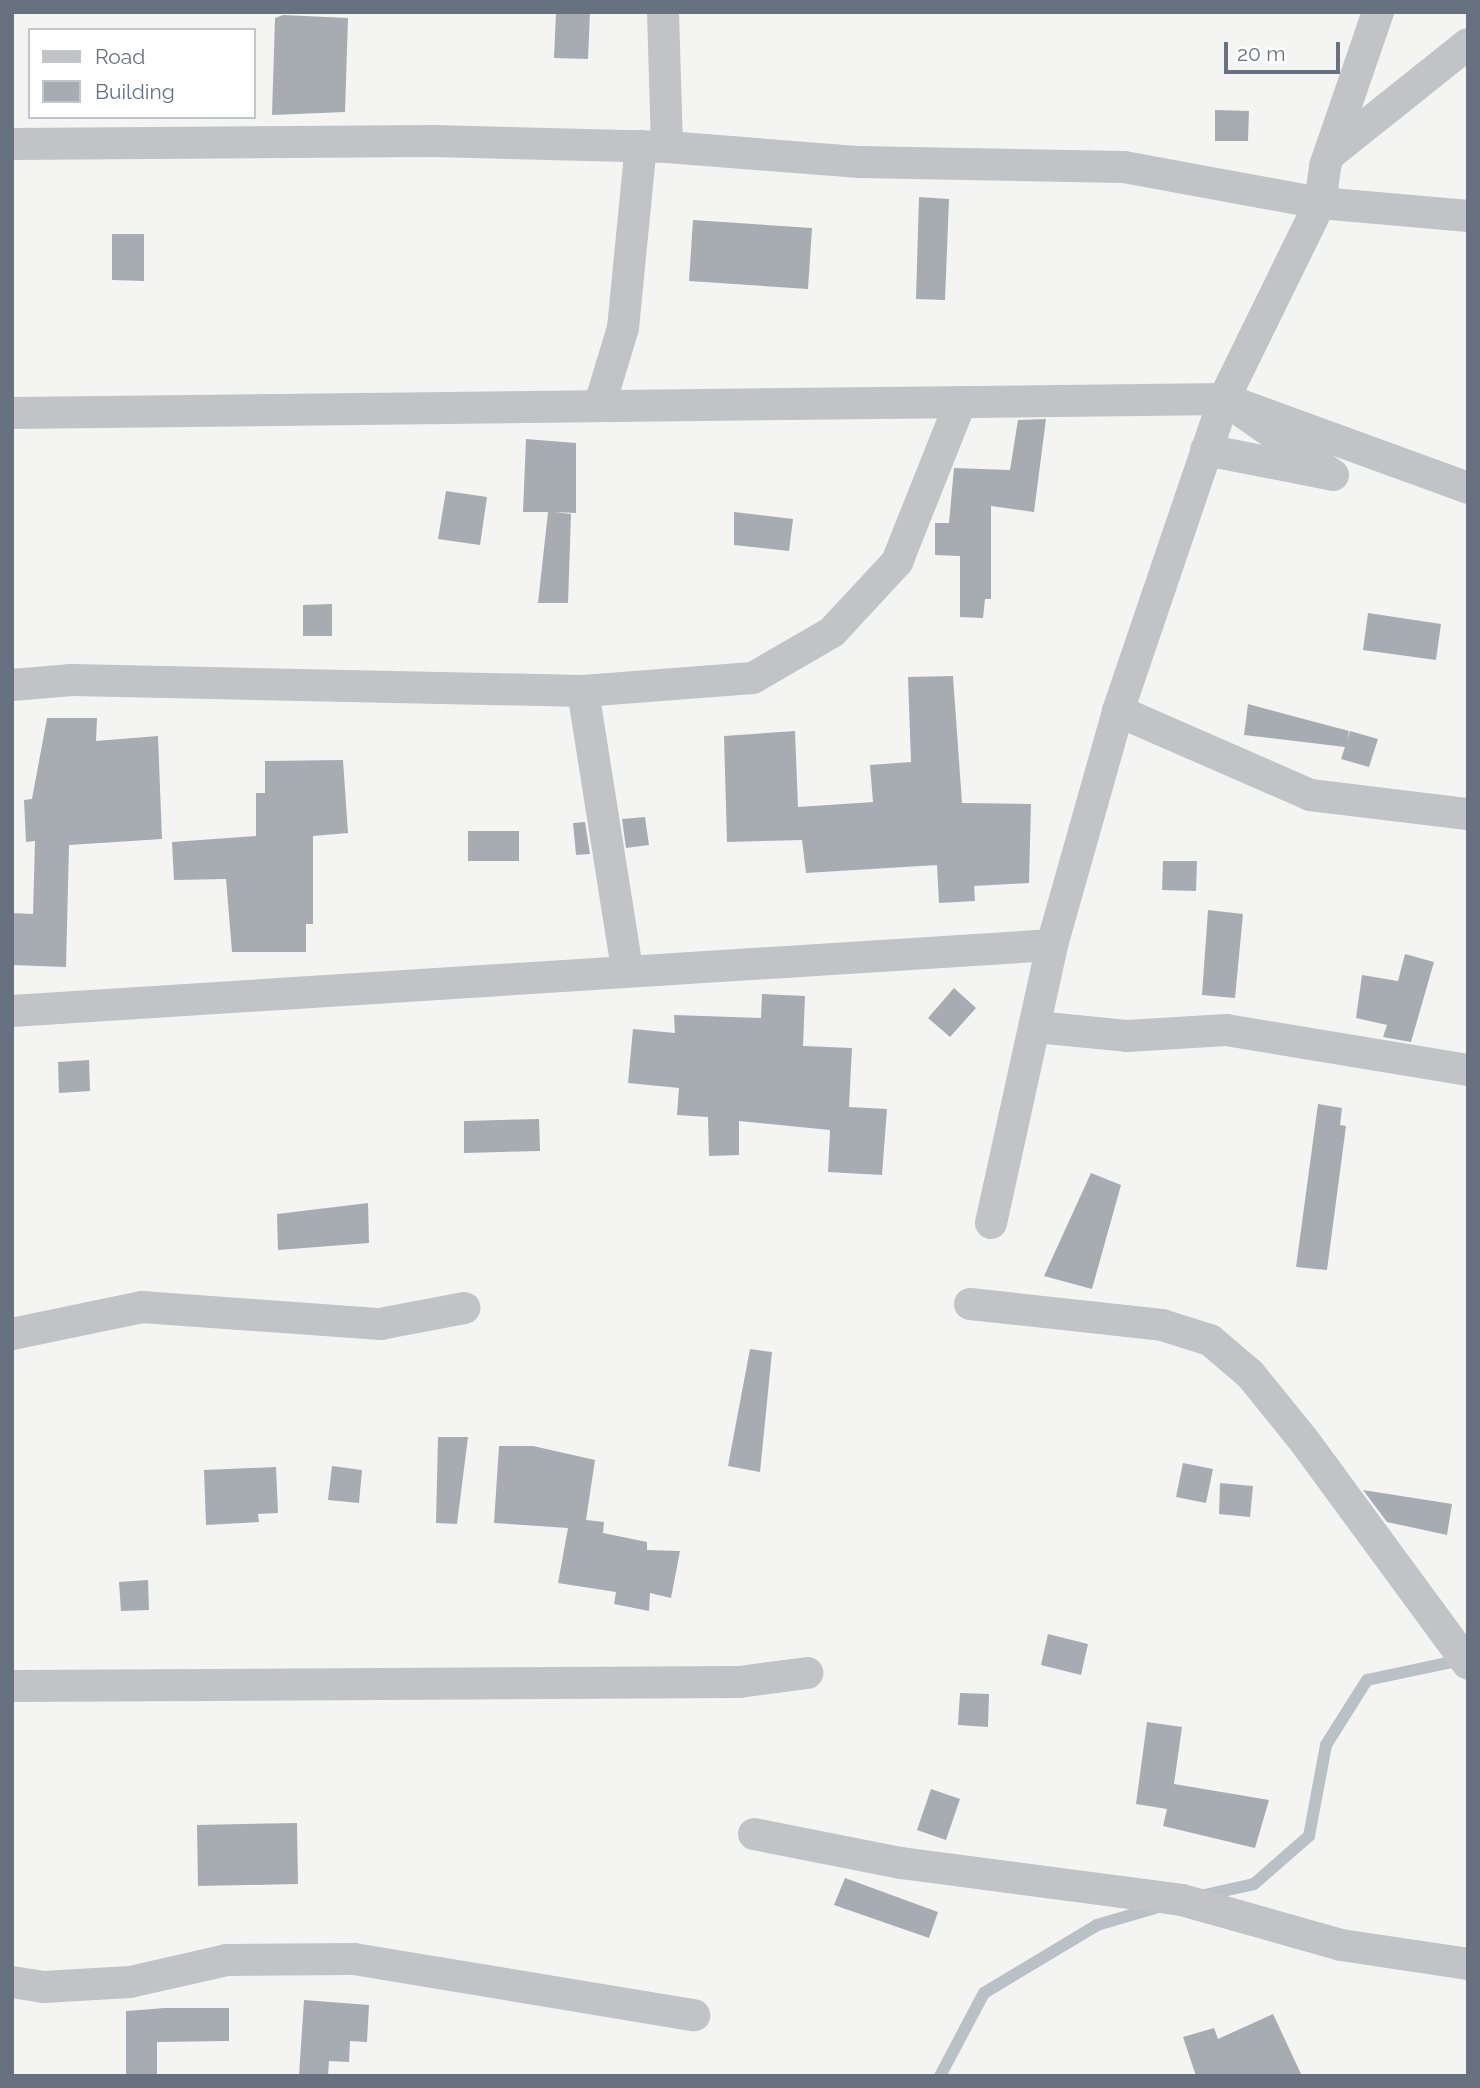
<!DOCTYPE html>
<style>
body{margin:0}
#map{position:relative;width:1480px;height:2088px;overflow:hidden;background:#f4f5f2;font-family:Raleway,sans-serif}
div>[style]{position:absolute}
.stream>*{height:12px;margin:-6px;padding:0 6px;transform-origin:6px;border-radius:6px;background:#b9c1c6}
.building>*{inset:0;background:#a7acb3}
.minor>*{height:32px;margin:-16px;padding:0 16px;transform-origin:16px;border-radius:16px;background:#c1c3c7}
span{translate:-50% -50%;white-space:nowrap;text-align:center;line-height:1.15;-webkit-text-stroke:7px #fff;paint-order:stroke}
.frame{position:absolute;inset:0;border:14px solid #677180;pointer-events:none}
.legend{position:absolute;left:28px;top:28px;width:228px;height:91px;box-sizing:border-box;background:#fff;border:2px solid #c2c6cc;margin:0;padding:9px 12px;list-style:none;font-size:21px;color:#677180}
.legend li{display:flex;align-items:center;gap:14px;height:35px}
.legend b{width:35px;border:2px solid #c2c6cc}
.scale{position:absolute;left:1224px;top:42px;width:116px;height:32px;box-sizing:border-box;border:4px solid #677180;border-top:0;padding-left:9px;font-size:21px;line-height:24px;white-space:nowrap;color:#677180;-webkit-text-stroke:5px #fff;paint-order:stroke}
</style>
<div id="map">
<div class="stream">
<div style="left:1200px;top:1896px;width:55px;rotate:-12.5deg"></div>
<div style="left:1254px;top:1884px;width:73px;rotate:-41.1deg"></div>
<div style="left:1309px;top:1836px;width:93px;rotate:-79.4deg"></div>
<div style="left:1326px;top:1745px;width:77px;rotate:-57.8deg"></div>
<div style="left:1367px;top:1680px;width:96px;rotate:-12deg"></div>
<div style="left:940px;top:2076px;width:94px;rotate:-62.1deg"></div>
<div style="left:984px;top:1993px;width:132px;rotate:-31deg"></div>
<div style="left:1097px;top:1925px;width:64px;rotate:-16.4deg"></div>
</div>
<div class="building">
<div style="clip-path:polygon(556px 12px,590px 12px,588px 59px,554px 58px)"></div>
<div style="clip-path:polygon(283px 15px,348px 18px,345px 112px,272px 115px,275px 18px)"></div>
<div style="clip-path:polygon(1215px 110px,1249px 111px,1248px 141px,1215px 141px)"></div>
<div style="clip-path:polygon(919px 197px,949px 199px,945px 300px,916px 299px)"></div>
<div style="clip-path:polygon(693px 220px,812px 228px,808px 289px,689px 281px)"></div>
<div style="clip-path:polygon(112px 234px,144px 234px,144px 281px,112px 280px)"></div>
<div style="clip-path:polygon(1046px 419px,1034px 512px,991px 506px,991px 599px,985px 599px,983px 618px,960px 617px,960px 556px,935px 555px,935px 523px,949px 523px,954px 468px,1010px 470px,1018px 420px)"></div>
<div style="clip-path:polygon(526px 439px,576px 443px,576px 513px,554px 512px,571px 514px,568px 603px,538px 603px,548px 512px,523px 512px)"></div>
<div style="clip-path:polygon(446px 491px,487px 497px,480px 545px,438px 539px)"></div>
<div style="clip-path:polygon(734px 512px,793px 519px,789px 551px,734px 545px)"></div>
<div style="clip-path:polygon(332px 604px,332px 636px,303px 636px,303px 605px)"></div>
<div style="clip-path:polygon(1368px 613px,1441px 624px,1436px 660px,1363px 650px)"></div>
<div style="clip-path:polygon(953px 676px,962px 803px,1031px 804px,1029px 883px,974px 886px,975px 901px,939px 903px,937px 865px,806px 873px,802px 840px,727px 842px,724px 736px,795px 731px,798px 807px,873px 802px,870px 765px,911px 762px,908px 677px)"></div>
<div style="clip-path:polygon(1248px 704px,1349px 731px,1347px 740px,1350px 731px,1378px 739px,1369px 767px,1341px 759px,1345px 747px,1244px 735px)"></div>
<div style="clip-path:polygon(47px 718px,97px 718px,96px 741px,158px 736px,162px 839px,69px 845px,66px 967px,12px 965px,12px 913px,33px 914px,35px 841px,26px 842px,24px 800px,32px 799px)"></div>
<div style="clip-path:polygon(343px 760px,348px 833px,313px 836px,313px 924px,306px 924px,306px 952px,232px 952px,226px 879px,174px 880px,172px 842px,256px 836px,256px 793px,265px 793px,265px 761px)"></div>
<div style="clip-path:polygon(645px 817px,649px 845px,626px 848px,622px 819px)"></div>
<div style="clip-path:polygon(585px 822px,590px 854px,576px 855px,573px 823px)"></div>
<div style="clip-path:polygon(468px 831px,519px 831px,519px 861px,468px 861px)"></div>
<div style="clip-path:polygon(1163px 861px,1197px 861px,1196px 891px,1162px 890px)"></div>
<div style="clip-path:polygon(1208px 910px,1243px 914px,1235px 998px,1202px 995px)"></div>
<div style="clip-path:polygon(1405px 954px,1434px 962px,1411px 1042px,1383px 1037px,1387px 1025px,1356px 1018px,1362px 975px,1398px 981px)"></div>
<div style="clip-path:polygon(954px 988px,976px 1008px,950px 1037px,928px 1018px)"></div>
<div style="clip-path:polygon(762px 994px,805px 996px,803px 1046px,852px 1048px,849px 1107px,887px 1109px,882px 1175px,828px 1172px,830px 1130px,739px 1121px,739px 1155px,709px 1156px,708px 1117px,677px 1115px,679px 1088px,628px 1083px,633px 1029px,675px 1033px,674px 1015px,761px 1018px)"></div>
<div style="clip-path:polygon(89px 1060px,90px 1091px,59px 1093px,58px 1062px)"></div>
<div style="clip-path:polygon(1318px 1104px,1342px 1108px,1340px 1125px,1346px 1126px,1327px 1270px,1296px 1267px)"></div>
<div style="clip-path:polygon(539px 1119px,540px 1151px,464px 1153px,464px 1121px)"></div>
<div style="clip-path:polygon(1091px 1173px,1121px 1185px,1092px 1289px,1044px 1276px)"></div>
<div style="clip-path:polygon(368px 1203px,369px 1243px,278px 1250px,277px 1214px)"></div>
<div style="clip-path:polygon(750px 1349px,772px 1352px,760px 1472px,728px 1466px)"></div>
<div style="clip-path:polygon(438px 1437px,468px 1437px,457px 1524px,436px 1523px)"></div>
<div style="clip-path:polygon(499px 1446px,533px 1446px,595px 1460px,586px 1520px,604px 1522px,603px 1533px,647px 1542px,647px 1550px,680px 1551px,671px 1598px,650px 1593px,649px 1611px,614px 1604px,616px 1592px,558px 1583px,568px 1528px,494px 1523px)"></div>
<div style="clip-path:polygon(1183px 1463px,1213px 1469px,1206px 1503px,1176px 1497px)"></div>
<div style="clip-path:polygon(332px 1466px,362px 1470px,359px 1503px,328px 1500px)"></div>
<div style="clip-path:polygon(276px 1467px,278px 1513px,258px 1514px,259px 1522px,206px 1525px,204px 1470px)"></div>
<div style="clip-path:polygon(1220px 1483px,1253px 1486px,1250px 1517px,1219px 1514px)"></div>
<div style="clip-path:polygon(1363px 1490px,1452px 1504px,1447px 1535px,1387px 1522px)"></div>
<div style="clip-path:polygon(148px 1580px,149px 1610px,121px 1611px,119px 1582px)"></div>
<div style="clip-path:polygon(1048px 1634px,1088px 1644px,1081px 1675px,1041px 1665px)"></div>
<div style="clip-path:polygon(960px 1693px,989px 1694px,988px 1727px,958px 1725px)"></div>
<div style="clip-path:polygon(1147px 1722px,1182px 1727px,1174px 1784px,1269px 1800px,1255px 1848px,1163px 1826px,1167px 1809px,1136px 1804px)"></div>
<div style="clip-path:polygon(931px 1789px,960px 1799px,946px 1840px,917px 1830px)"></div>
<div style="clip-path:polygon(297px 1823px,298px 1884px,198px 1886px,197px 1825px)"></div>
<div style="clip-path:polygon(845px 1878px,938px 1912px,929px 1938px,834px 1905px)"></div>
<div style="clip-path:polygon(304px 2000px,369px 2005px,367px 2042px,350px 2041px,349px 2062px,329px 2061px,328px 2076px,299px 2076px)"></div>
<div style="clip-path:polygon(165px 2008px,229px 2008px,229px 2041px,157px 2042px,157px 2076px,126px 2076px,126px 2011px)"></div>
<div style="clip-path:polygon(1273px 2014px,1302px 2076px,1196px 2076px,1183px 2037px,1214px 2028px,1218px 2039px)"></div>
</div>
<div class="minor">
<div style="left:663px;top:12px;width:135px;rotate:88.3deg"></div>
<div style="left:12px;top:144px;width:422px;rotate:-0.4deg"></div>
<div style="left:434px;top:141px;width:233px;rotate:1.5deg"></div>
<div style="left:667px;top:147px;width:193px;rotate:4.5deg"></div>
<div style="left:859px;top:162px;width:265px;rotate:1.1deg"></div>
<div style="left:1124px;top:167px;width:199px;rotate:10.4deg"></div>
<div style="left:1320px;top:203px;width:149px;rotate:5deg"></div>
<div style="left:1330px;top:154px;width:176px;rotate:-38.6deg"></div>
<div style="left:600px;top:404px;width:79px;rotate:-73.2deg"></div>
<div style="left:623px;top:328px;width:183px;rotate:-84.4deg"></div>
<div style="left:12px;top:413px;width:1212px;rotate:-0.66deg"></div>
<div style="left:1206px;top:450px;width:129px;rotate:11.1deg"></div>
<div style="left:1333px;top:475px;width:133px;rotate:-145.1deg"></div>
<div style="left:1224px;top:399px;width:260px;rotate:20deg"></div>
<div style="left:12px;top:685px;width:60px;rotate:-4.8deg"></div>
<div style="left:72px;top:680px;width:511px;rotate:1.23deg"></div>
<div style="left:583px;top:691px;width:170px;rotate:-4.4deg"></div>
<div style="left:753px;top:678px;width:91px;rotate:-30.2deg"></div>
<div style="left:832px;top:632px;width:96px;rotate:-47.1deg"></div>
<div style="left:897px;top:562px;width:170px;rotate:-68.3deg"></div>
<div style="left:583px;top:691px;width:282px;rotate:81deg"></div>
<div style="left:1118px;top:711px;width:210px;rotate:23.6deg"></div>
<div style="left:1310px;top:795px;width:159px;rotate:6.9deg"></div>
<div style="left:12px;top:1011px;width:1042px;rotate:-3.63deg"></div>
<div style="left:1036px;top:1027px;width:91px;rotate:5.6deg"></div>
<div style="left:1127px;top:1036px;width:99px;rotate:-3.5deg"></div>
<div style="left:1226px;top:1030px;width:245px;rotate:9.4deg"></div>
<div style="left:991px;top:1223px;width:285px;rotate:-77.6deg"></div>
<div style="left:1052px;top:945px;width:243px;rotate:-74.2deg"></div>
<div style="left:1118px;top:711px;width:330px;rotate:-71.2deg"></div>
<div style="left:1224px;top:399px;width:218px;rotate:-63.9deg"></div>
<div style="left:1320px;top:203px;width:37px;rotate:-82deg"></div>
<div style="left:1325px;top:166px;width:163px;rotate:-71deg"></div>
<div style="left:970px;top:1304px;width:193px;rotate:6.2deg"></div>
<div style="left:1162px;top:1325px;width:50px;rotate:17.4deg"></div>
<div style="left:1210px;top:1340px;width:52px;rotate:40.4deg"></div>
<div style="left:1250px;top:1374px;width:87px;rotate:51deg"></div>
<div style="left:1305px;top:1442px;width:275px;rotate:53.7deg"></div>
<div style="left:12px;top:1334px;width:133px;rotate:-11.7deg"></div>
<div style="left:142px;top:1307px;width:239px;rotate:4.1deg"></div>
<div style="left:380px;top:1324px;width:86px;rotate:-10.7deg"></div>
<div style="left:12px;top:1686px;width:727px;rotate:-0.32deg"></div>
<div style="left:739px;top:1682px;width:69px;rotate:-7.5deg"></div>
<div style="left:754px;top:1834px;width:150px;rotate:11.2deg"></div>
<div style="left:901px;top:1863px;width:283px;rotate:7.5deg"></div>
<div style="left:1182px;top:1900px;width:165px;rotate:15.8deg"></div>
<div style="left:1341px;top:1945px;width:128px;rotate:8.5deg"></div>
<div style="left:12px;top:1982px;width:32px;rotate:9deg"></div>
<div style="left:44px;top:1987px;width:86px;rotate:-3.3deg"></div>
<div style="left:130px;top:1982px;width:99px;rotate:-12.8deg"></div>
<div style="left:227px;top:1960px;width:127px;rotate:-0.5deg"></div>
<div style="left:354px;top:1959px;width:345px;rotate:9.4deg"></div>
</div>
<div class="frame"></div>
<ul class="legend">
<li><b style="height:9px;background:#c1c3c7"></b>Road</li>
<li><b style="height:19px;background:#a7acb3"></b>Building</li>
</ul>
<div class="scale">20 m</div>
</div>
